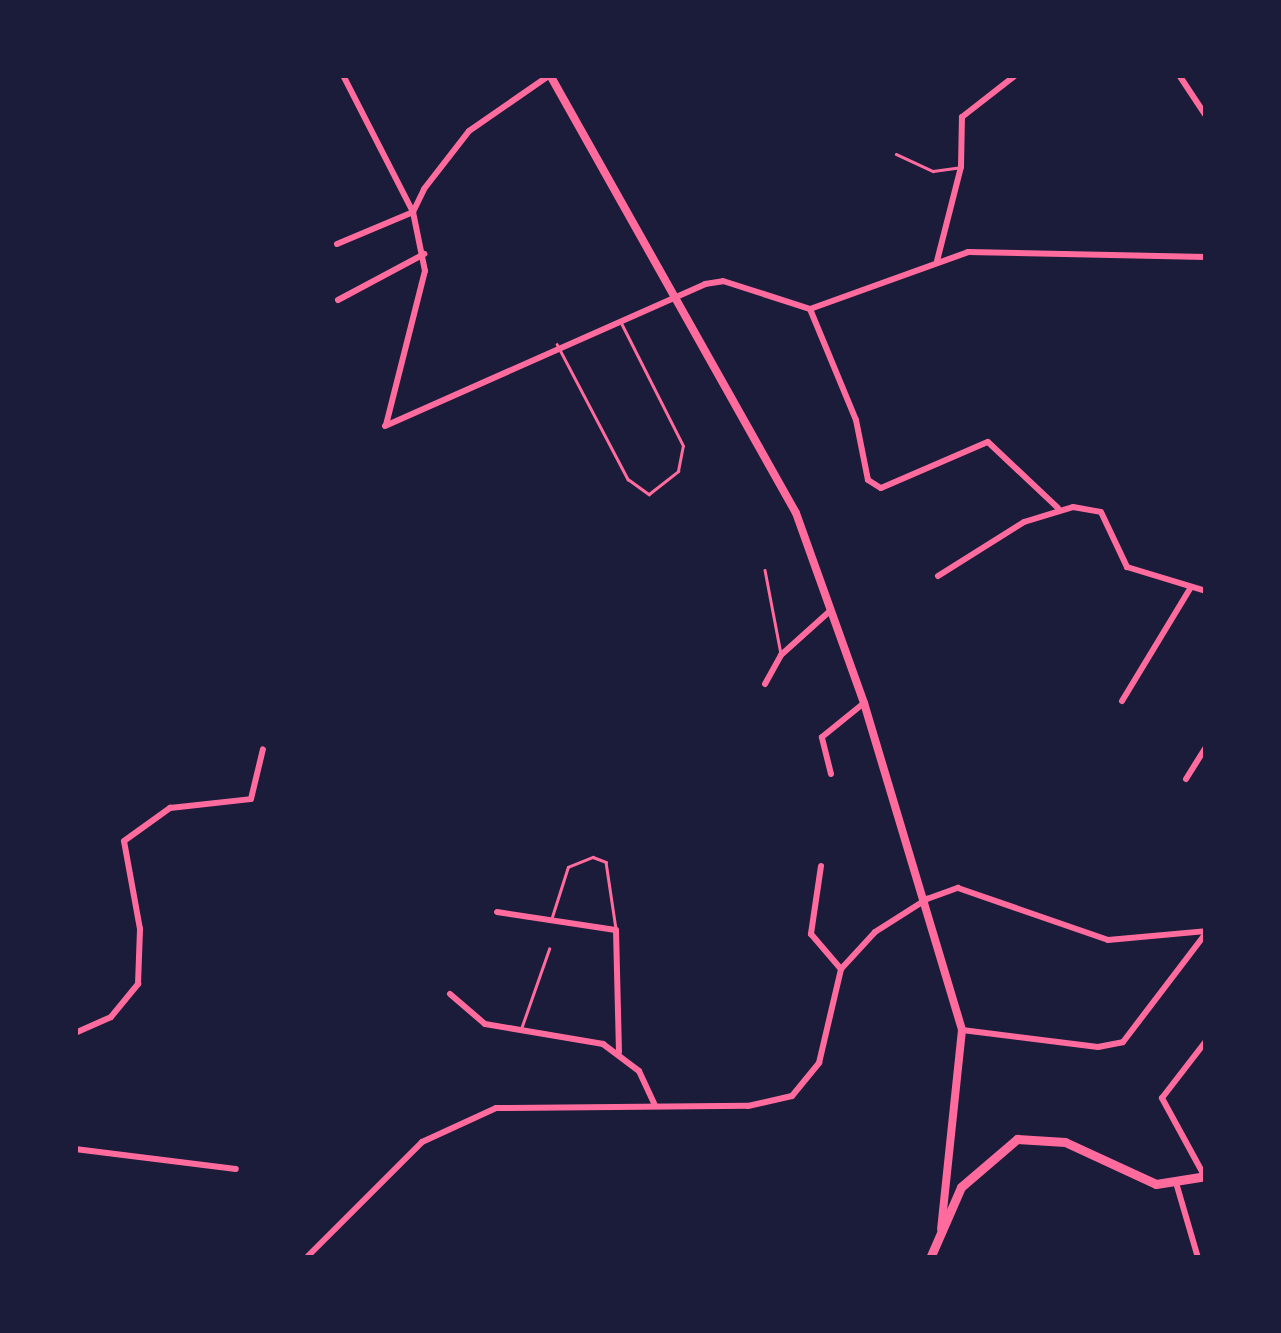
<!DOCTYPE html>
<style>
body{margin:0}
#map{position:relative;width:1281px;height:1333px;overflow:hidden;background:#1b1b3a;font-family:"Golos Text",sans-serif}
div>[style]{position:absolute}
.service>*{height:2.5px;margin:-1.25px;padding:0 1.25px;transform-origin:1.25px;border-radius:1.25px;background:#ff6b9d}
.minor>*{height:6px;margin:-3px;padding:0 3px;transform-origin:3px;border-radius:3px;background:#ff6b9d}
.tertiary>*{height:8px;margin:-4px;padding:0 4px;transform-origin:4px;border-radius:4px;background:#ff6b9d}
.secondary>*{height:9px;margin:-4.5px;padding:0 4.5px;transform-origin:4.5px;border-radius:4.5px;background:#ff6b9d}
span{translate:-50% -50%;white-space:nowrap;text-align:center;line-height:1.15;-webkit-text-stroke:8px #1b1b3a;paint-order:stroke}
.frame{position:absolute;inset:0;border:78px solid #1b1b3a;pointer-events:none}
</style>
<div id="map">
<div class="service">
<div style="left:896px;top:154px;width:41px;rotate:24.7deg"></div>
<div style="left:933px;top:171px;width:27px;rotate:-8deg"></div>
<div style="left:557px;top:344px;width:153px;rotate:62.3deg"></div>
<div style="left:628px;top:479px;width:26px;rotate:36deg"></div>
<div style="left:649px;top:494px;width:37px;rotate:-38deg"></div>
<div style="left:678px;top:471px;width:25px;rotate:-79deg"></div>
<div style="left:683px;top:446px;width:136px;rotate:-116.8deg"></div>
<div style="left:765px;top:570px;width:86px;rotate:79.2deg"></div>
<div style="left:552px;top:917px;width:52px;rotate:-72.3deg"></div>
<div style="left:568px;top:867px;width:27px;rotate:-22deg"></div>
<div style="left:593px;top:857px;width:14px;rotate:21deg"></div>
<div style="left:606px;top:862px;width:68px;rotate:81.5deg"></div>
<div style="left:521px;top:1029px;width:85px;rotate:-70.7deg"></div>
</div>
<div class="minor">
<div style="left:1179px;top:75px;width:49px;rotate:56.6deg"></div>
<div style="left:337px;top:244px;width:82px;rotate:-22.8deg"></div>
<div style="left:413px;top:212px;width:154px;rotate:-117.1deg"></div>
<div style="left:937px;top:261px;width:97px;rotate:-75.7deg"></div>
<div style="left:961px;top:167px;width:50px;rotate:-88.9deg"></div>
<div style="left:962px;top:117px;width:68px;rotate:-37.9deg"></div>
<div style="left:338px;top:300px;width:98px;rotate:-28.1deg"></div>
<div style="left:810px;top:309px;width:120px;rotate:67.5deg"></div>
<div style="left:856px;top:420px;width:61px;rotate:78.7deg"></div>
<div style="left:868px;top:480px;width:15px;rotate:32deg"></div>
<div style="left:881px;top:488px;width:116px;rotate:-23.3deg"></div>
<div style="left:988px;top:442px;width:96px;rotate:43.3deg"></div>
<div style="left:386px;top:425px;width:159px;rotate:-75.8deg"></div>
<div style="left:425px;top:271px;width:60px;rotate:-101.5deg"></div>
<div style="left:413px;top:212px;width:25px;rotate:-64deg"></div>
<div style="left:424px;top:189px;width:73px;rotate:-52.2deg"></div>
<div style="left:469px;top:131px;width:98px;rotate:-34.7deg"></div>
<div style="left:385px;top:426px;width:350px;rotate:-23.9deg"></div>
<div style="left:705px;top:284px;width:18px;rotate:-9deg"></div>
<div style="left:723px;top:281px;width:91px;rotate:17.8deg"></div>
<div style="left:810px;top:309px;width:168px;rotate:-19.8deg"></div>
<div style="left:968px;top:252px;width:238px;rotate:1.2deg"></div>
<div style="left:938px;top:576px;width:102px;rotate:-32.1deg"></div>
<div style="left:1024px;top:522px;width:51px;rotate:-17deg"></div>
<div style="left:1073px;top:507px;width:28px;rotate:10deg"></div>
<div style="left:1101px;top:512px;width:61px;rotate:64.7deg"></div>
<div style="left:1127px;top:567px;width:83px;rotate:16.9deg"></div>
<div style="left:765px;top:684px;width:33px;rotate:-61deg"></div>
<div style="left:781px;top:655px;width:67px;rotate:-42deg"></div>
<div style="left:1122px;top:701px;width:133px;rotate:-58.8deg"></div>
<div style="left:831px;top:774px;width:38px;rotate:-104deg"></div>
<div style="left:822px;top:737px;width:54px;rotate:-39deg"></div>
<div style="left:1186px;top:779px;width:38px;rotate:-58deg"></div>
<div style="left:821px;top:866px;width:69px;rotate:98.4deg"></div>
<div style="left:811px;top:934px;width:46px;rotate:49.4deg"></div>
<div style="left:497px;top:912px;width:120px;rotate:8.6deg"></div>
<div style="left:616px;top:930px;width:122px;rotate:88.6deg"></div>
<div style="left:450px;top:994px;width:46px;rotate:40.6deg"></div>
<div style="left:485px;top:1024px;width:120px;rotate:9.6deg"></div>
<div style="left:603px;top:1044px;width:45px;rotate:36.9deg"></div>
<div style="left:639px;top:1071px;width:38px;rotate:65deg"></div>
<div style="left:962px;top:1030px;width:137px;rotate:7.1deg"></div>
<div style="left:1098px;top:1047px;width:25px;rotate:-11deg"></div>
<div style="left:1123px;top:1042px;width:137px;rotate:-52.7deg"></div>
<div style="left:75px;top:1033px;width:39px;rotate:-24deg"></div>
<div style="left:111px;top:1017px;width:43px;rotate:-50.7deg"></div>
<div style="left:138px;top:984px;width:55px;rotate:-87.9deg"></div>
<div style="left:140px;top:929px;width:89px;rotate:-100.3deg"></div>
<div style="left:124px;top:841px;width:57px;rotate:-35.7deg"></div>
<div style="left:170px;top:808px;width:81px;rotate:-6.3deg"></div>
<div style="left:251px;top:799px;width:51px;rotate:-76.5deg"></div>
<div style="left:75px;top:1149px;width:162px;rotate:7.1deg"></div>
<div style="left:1205px;top:1177px;width:90px;rotate:-118.6deg"></div>
<div style="left:1162px;top:1098px;width:72px;rotate:-52.3deg"></div>
<div style="left:1177px;top:1186px;width:75px;rotate:73.7deg"></div>
<div style="left:306px;top:1258px;width:164px;rotate:-45deg"></div>
<div style="left:422px;top:1142px;width:81px;rotate:-24.7deg"></div>
<div style="left:496px;top:1108px;width:252px;rotate:-0.5deg"></div>
<div style="left:748px;top:1106px;width:45px;rotate:-12.8deg"></div>
<div style="left:792px;top:1096px;width:43px;rotate:-50.7deg"></div>
<div style="left:819px;top:1063px;width:97px;rotate:-76.8deg"></div>
<div style="left:841px;top:969px;width:50px;rotate:-47.4deg"></div>
<div style="left:875px;top:932px;width:62px;rotate:-32.4deg"></div>
<div style="left:927px;top:899px;width:33px;rotate:-20deg"></div>
<div style="left:958px;top:888px;width:159px;rotate:19.1deg"></div>
<div style="left:1108px;top:940px;width:98px;rotate:-5.2deg"></div>
</div>
<div class="tertiary">
<div style="left:550px;top:75px;width:502px;rotate:60.68deg"></div>
<div style="left:796px;top:513px;width:202px;rotate:70.3deg"></div>
<div style="left:864px;top:703px;width:341px;rotate:73.3deg"></div>
<div style="left:962px;top:1030px;width:200px;rotate:96deg"></div>
</div>
<div class="secondary">
<div style="left:930px;top:1258px;width:77px;rotate:-66.4deg"></div>
<div style="left:961px;top:1187px;width:74px;rotate:-40.6deg"></div>
<div style="left:1017px;top:1139px;width:48px;rotate:3.6deg"></div>
<div style="left:1065px;top:1142px;width:100px;rotate:24.8deg"></div>
<div style="left:1156px;top:1184px;width:51px;rotate:-9.1deg"></div>
</div>
<div class="frame"></div>
</div>
